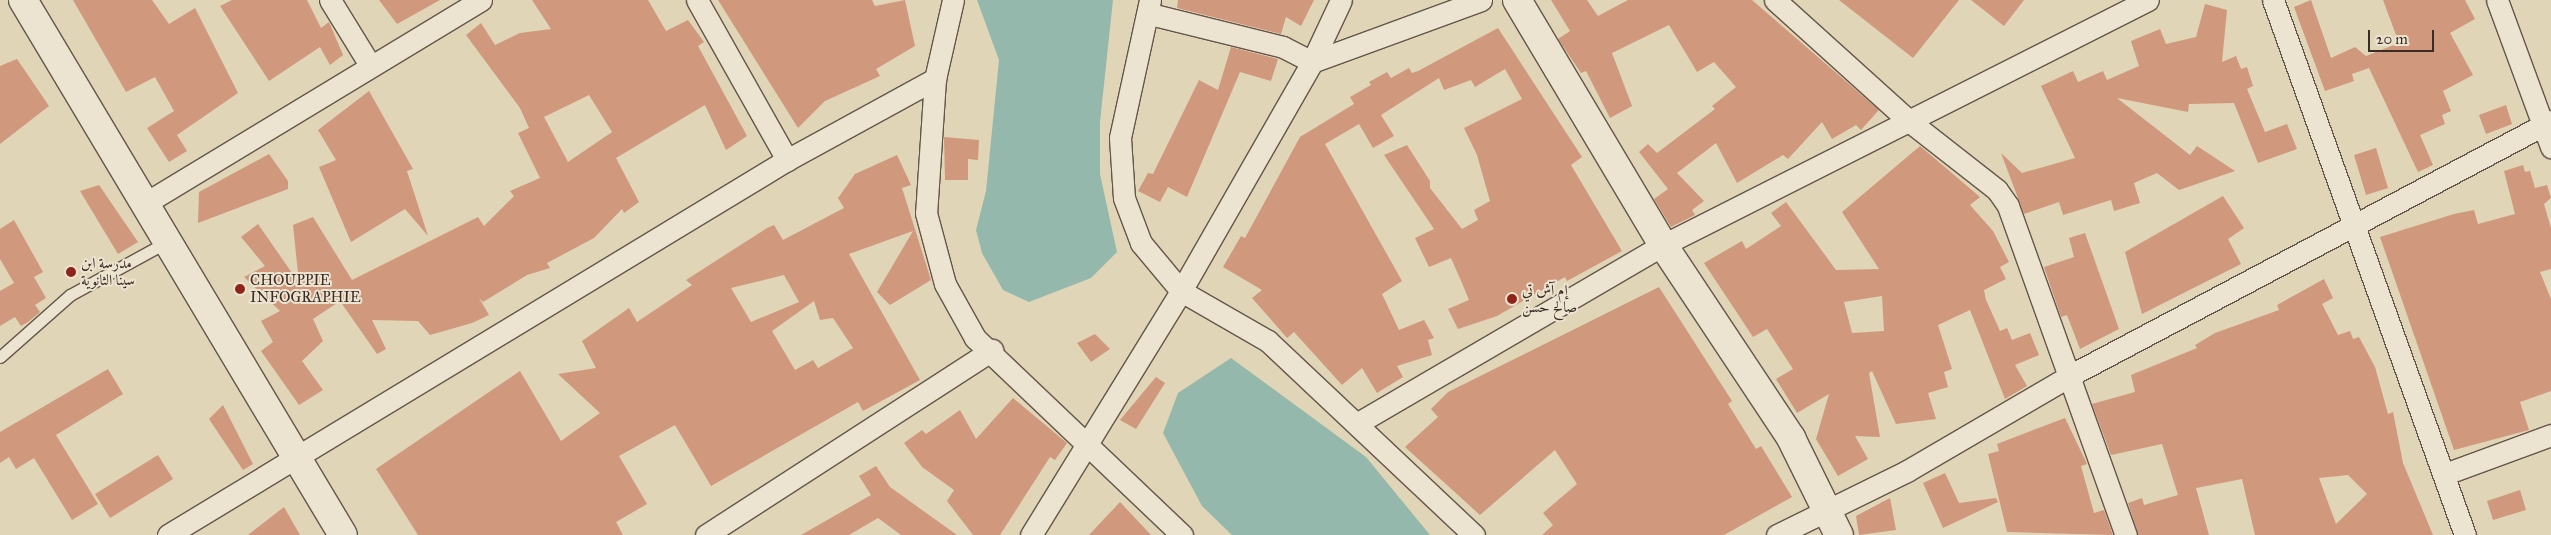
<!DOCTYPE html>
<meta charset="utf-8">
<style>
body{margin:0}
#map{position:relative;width:2551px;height:535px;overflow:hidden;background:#e1d5b7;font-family:"IM FELL Great Primer",Amiri,serif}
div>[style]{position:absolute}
.water>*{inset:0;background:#94b9ac}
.building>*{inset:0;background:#d0987c}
.roads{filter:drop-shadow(1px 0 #64564a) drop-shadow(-1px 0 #64564a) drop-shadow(0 1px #64564a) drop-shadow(0 -1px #64564a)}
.lane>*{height:11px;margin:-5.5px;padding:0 5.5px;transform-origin:5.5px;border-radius:5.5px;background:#ece4d0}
.street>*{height:21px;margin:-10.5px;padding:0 10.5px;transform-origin:10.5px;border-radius:10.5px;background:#ece4d0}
.secondary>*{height:28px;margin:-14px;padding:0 14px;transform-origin:14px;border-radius:14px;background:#ece4d0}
.dots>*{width:14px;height:14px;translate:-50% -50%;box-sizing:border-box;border:2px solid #ece4d0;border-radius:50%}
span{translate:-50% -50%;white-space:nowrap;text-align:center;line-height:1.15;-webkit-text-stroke:4px #ece4d0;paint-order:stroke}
.poi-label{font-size:15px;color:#3b2b25}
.left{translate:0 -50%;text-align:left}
.scale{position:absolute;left:2368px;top:30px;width:66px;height:22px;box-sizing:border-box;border:2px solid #3b2b25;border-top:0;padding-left:6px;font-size:15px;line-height:18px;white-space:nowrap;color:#3b2b25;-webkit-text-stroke:4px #ece4d0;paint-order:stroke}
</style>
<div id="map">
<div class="water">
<div style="clip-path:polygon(977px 0,1113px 0,1100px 122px,1100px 174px,1117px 252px,1091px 278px,1029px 302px,1003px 290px,982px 253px,976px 230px,986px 191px,999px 60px)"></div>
<div style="clip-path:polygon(1231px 358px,1366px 457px,1430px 535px,1232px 535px,1202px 506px,1163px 433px,1178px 393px)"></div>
</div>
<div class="building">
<div style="clip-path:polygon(73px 0,152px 0,169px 24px,195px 8px,238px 93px,177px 135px,187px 151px,169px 162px,147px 128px,174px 111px,155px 77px,126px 92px)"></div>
<div style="clip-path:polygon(232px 0,307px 0,321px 28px,329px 22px,343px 55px,330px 65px,320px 47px,269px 81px,220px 6px)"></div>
<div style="clip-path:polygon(379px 0,440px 0,397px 24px)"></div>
<div style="clip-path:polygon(evenodd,532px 0,648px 0,666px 31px,688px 20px,704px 42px,698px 46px,747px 136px,726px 150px,705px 105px,616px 158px,639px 202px,624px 213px,622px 209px,594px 238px,547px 263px,550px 268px,527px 275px,483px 302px,479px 298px,489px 315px,472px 323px,430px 335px,418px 321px,372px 320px,386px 349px,377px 354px,340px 301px,313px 319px,323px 341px,302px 361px,323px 390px,299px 405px,261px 351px,273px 342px,261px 321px,280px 311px,244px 277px,265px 266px,241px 237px,258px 224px,299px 283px,293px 225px,313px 217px,352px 280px,478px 217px,484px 226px,514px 196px,510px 191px,540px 178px,518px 133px,529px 128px,520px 108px,466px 35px,481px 23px,495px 45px,520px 33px,551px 29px,532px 0,589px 95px,612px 132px,568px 162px,544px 117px,589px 95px)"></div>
<div style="clip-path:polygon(718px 0,872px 0,875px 6px,905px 0,915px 46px,876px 69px,880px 76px,825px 101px,798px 128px)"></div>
<div style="clip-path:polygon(1178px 0,1314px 0,1301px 26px,1286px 17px,1281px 34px,1177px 8px)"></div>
<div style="clip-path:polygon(1551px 0,1587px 0,1598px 16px,1628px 0,1752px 0,1879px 110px,1861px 130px,1856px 125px,1832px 139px,1822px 122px,1788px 159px,1783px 155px,1737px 183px,1716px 143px,1677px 173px,1704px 201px,1692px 210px,1695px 215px,1671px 227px,1654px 199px,1668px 189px,1639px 152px,1648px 144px,1657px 153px,1715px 109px,1712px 106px,1736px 87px,1714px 62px,1697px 72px,1669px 25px,1612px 53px,1632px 106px,1610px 118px,1586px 71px,1581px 73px,1558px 39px,1570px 31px)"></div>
<div style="clip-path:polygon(1839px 0,1959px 0,1913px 58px)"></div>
<div style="clip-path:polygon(1971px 0,2024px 0,2004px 26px)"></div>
<div style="clip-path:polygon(2311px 0,2331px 58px,2355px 47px,2366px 56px,2399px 43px,2383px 0,2465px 0,2475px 19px,2450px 33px,2473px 75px,2443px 91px,2451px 111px,2442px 115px,2445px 124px,2420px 135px,2433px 165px,2418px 172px,2369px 68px,2352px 74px,2354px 81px,2325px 91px,2294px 7px)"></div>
<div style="clip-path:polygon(2205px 4px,2227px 10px,2222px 62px,2236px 56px,2241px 69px,2247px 67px,2253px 86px,2247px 89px,2265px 132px,2287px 124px,2297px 149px,2258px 163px,2234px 103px,2189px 104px,2188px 112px,2117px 98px,2190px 155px,2197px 146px,2235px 171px,2179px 190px,2157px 173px,2134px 183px,2140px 203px,2114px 211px,2111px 200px,2063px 215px,2059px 202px,2024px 214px,2001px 153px,2022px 173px,2075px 158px,2041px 86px,2073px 71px,2078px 82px,2103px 71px,2107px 80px,2139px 66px,2131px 41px,2160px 29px,2166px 44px,2196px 37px)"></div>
<div style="clip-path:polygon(1498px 28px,1582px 157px,1571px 165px,1622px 251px,1567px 281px,1565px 277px,1497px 316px,1458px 329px,1448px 309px,1469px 300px,1462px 283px,1451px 258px,1429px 267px,1415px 238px,1434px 229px,1384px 155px,1407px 145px,1430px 181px,1430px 188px,1462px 229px,1478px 220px,1474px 210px,1490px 201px,1477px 155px,1464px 128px,1522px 99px,1505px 69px,1475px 87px,1471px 80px,1444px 90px,1439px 78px,1381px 115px,1394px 136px,1373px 148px,1359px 124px,1325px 144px,1402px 281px,1382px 294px,1399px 330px,1424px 320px,1434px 338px,1428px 340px,1432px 355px,1397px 366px,1403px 377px,1377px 393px,1362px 368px,1342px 385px,1294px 332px,1287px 338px,1252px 298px,1262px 290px,1223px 267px,1241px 236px,1245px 238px,1300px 137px,1354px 104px,1350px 97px,1371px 85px,1369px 82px,1387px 72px,1391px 78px,1409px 68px,1412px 73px,1418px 71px)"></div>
<div style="clip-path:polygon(1231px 47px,1278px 59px,1271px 81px,1240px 72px,1187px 197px,1168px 187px,1160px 202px,1138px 191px,1148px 173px,1153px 174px,1199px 80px,1218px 90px)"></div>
<div style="clip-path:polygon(17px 59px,49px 106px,0 144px,0 66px)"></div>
<div style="clip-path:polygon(369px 91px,413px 169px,407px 171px,428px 236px,405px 209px,351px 242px,319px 167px,336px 160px,318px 130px)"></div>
<div style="clip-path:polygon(2506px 105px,2512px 124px,2486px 134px,2479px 115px)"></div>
<div style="clip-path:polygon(944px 137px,979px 140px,978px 160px,968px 159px,968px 180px,945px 180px)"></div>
<div style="clip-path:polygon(evenodd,1920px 146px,1980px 197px,1970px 205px,1993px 231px,2009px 262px,2000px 267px,2006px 279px,1984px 290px,1986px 300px,2000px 331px,2007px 328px,2012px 340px,2030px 333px,2039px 355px,2015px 365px,2027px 386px,2005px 399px,1970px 310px,1938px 325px,1952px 369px,1944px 372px,1948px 387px,1928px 393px,1936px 419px,1896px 424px,1872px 371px,1869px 373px,1880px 437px,1855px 436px,1868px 459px,1838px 476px,1816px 439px,1829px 394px,1797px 413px,1776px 379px,1793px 369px,1767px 329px,1753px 337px,1704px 263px,1742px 241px,1746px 249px,1781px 226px,1771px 213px,1786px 202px,1836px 270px,1879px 269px,1842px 212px,1920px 146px,1882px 296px,1884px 331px,1852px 333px,1844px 302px,1882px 296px)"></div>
<div style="clip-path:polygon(2376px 148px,2388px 188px,2366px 195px,2354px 155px)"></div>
<div style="clip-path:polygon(269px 154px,288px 181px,288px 189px,198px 223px,199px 192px)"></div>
<div style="clip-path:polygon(evenodd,897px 155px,911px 185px,902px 188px,931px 280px,890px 305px,877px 292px,913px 231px,849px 254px,920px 380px,863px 411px,858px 402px,711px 486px,675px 425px,619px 456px,647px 504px,616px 522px,623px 535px,418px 535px,376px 469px,520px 371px,561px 441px,600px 413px,558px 374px,596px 368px,582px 341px,629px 308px,637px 322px,692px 285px,686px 280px,767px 228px,774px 225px,783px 240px,844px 208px,838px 198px,855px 174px,897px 155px,784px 275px,799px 302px,751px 322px,731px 288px,784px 275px,897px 155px,814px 301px,820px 320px,833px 318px,853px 348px,818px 368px,813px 360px,795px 370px,772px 331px,814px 301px)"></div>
<div style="clip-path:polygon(2523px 165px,2525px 172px,2530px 171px,2535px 188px,2547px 185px,2551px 198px,2544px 204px,2551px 228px,2551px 269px,2540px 272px,2551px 299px,2551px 391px,2520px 402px,2529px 430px,2454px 450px,2380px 237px,2454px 214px,2474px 210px,2478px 224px,2515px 214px,2504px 171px)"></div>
<div style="clip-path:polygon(99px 185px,138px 242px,118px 254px,80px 191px)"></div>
<div style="clip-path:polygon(2223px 196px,2244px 228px,2228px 239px,2241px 264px,2142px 314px,2125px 252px)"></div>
<div style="clip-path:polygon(14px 220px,43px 272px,34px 277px,46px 298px,35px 305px,40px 312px,28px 322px,21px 326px,15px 317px,0 326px,0 291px,14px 283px,0 259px,0 229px)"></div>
<div style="clip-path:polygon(2085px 233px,2119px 329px,2080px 349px,2067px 315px,2061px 317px,2044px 267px,2074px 257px,2069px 238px)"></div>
<div style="clip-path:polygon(evenodd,2324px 279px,2333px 298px,2322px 304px,2338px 335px,2350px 331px,2353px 339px,2359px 337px,2375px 367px,2388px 414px,2393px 412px,2403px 463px,2433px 535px,2255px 535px,2242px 479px,2196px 488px,2209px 535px,2138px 535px,2128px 503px,2142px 498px,2144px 505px,2178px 495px,2162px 444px,2111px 455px,2092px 404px,2135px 392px,2131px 375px,2197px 348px,2195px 345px,2215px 333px,2279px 310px,2277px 305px,2324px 279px,2348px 475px,2367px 494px,2336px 524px,2319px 478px,2348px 475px)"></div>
<div style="clip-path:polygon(1659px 287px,1732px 401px,1728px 404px,1756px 449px,1761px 446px,1792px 497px,1724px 535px,1542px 535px,1553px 525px,1543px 513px,1577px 484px,1555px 450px,1480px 515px,1405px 447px,1438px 417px,1431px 409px,1448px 392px)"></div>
<div style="clip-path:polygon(1095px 334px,1110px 349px,1091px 362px,1077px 343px)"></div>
<div style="clip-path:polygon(108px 369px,123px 394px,56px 435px,98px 504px,72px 520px,34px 458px,16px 469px,9px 457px,0 463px,0 432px)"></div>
<div style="clip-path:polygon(1156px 377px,1165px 383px,1136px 429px,1120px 420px)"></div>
<div style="clip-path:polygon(1013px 398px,1067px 443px,1055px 460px,1050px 457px,1000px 535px,973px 535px,947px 501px,954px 490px,922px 467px,904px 443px,922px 430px,926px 434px,960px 410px,976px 439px)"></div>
<div style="clip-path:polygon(223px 405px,253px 464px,243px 470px,209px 419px)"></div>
<div style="clip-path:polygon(2065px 418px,2087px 464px,2081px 466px,2094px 513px,2104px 510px,2113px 535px,2007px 532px,1988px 454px,1999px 451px,1997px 444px)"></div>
<div style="clip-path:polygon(158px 455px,173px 479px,110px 518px,95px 494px)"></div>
<div style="clip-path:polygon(876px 466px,890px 487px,957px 535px,901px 535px,878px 518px,849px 535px,801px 535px,871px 495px,859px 476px)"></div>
<div style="clip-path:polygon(1945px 473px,1959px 503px,1996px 498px,1998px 502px,1943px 528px,1923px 483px)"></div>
<div style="clip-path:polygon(2520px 490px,2526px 510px,2493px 520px,2487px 501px)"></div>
<div style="clip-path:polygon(1890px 498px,1896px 530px,1859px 535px,1856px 516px)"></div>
<div style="clip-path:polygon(1120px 502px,1151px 535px,1089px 535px)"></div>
<div style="clip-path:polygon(284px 507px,300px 535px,248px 535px)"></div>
</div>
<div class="roads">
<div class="lane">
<div style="left:0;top:357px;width:94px;rotate:-41.5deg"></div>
<div style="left:70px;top:295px;width:111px;rotate:-28.7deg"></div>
</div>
<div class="street">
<div style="left:330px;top:0;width:76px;rotate:58.4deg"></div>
<div style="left:697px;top:0;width:184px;rotate:60.6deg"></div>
<div style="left:953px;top:0;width:81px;rotate:102.8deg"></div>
<div style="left:935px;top:79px;width:134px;rotate:93.8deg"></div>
<div style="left:926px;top:213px;width:73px;rotate:75deg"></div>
<div style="left:945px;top:284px;width:62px;rotate:60.9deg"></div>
<div style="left:975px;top:338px;width:286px;rotate:43.6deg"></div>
<div style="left:1150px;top:0;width:141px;rotate:102.3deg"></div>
<div style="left:1120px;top:138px;width:60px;rotate:86.2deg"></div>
<div style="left:1124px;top:198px;width:48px;rotate:69.3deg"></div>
<div style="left:1141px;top:243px;width:62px;rotate:50.2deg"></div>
<div style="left:1181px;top:291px;width:100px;rotate:29.9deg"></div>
<div style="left:1268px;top:341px;width:283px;rotate:43.3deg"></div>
<div style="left:1775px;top:0;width:181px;rotate:42.1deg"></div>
<div style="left:1909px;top:121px;width:112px;rotate:38.1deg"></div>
<div style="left:1997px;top:190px;width:19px;rotate:55deg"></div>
<div style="left:2008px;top:206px;width:350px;rotate:70.3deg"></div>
<div style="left:2273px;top:0;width:568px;rotate:70.26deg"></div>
<div style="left:2497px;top:0;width:157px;rotate:69.8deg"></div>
<div style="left:1150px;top:14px;width:137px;rotate:13.9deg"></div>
<div style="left:1283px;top:47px;width:33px;rotate:27deg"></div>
<div style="left:1312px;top:62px;width:180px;rotate:-20.1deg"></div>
<div style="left:144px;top:204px;width:394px;rotate:-31.2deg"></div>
<div style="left:1358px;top:423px;width:353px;rotate:-30.3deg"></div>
<div style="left:1663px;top:245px;width:543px;rotate:-26.8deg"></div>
<div style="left:2445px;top:474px;width:113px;rotate:-20.2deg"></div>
<div style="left:168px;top:535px;width:724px;rotate:-31.21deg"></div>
<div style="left:787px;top:160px;width:169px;rotate:-28.7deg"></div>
<div style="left:706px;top:535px;width:341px;rotate:-32.9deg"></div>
<div style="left:1031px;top:535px;width:286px;rotate:-58.4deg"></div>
<div style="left:1181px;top:291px;width:264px;rotate:-60.2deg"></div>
<div style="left:1312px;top:62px;width:68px;rotate:-64.9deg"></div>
<div style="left:1777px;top:535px;width:145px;rotate:-26.2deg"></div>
<div style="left:1907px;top:471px;width:190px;rotate:-30.3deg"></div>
<div style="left:2071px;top:375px;width:543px;rotate:-27.89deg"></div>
</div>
<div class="secondary">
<div style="left:23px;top:0;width:623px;rotate:59.12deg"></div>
<div style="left:1517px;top:0;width:285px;rotate:59.2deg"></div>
<div style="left:1663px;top:245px;width:232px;rotate:56.4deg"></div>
<div style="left:1791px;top:438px;width:108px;rotate:63.7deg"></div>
</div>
</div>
<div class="dots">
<div style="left:71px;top:272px;background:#8f2418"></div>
<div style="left:240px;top:289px;background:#8f2418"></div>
<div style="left:1512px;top:299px;background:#8f2418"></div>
</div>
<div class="poi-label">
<span class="left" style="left:81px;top:272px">مدرسة ابن<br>سينا الثانوية</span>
<span class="left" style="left:250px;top:289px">CHOUPPIE<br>INFOGRAPHIE</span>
<span class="left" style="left:1522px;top:299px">إم آش تي<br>صالح حسن</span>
</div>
<div class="scale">20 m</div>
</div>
